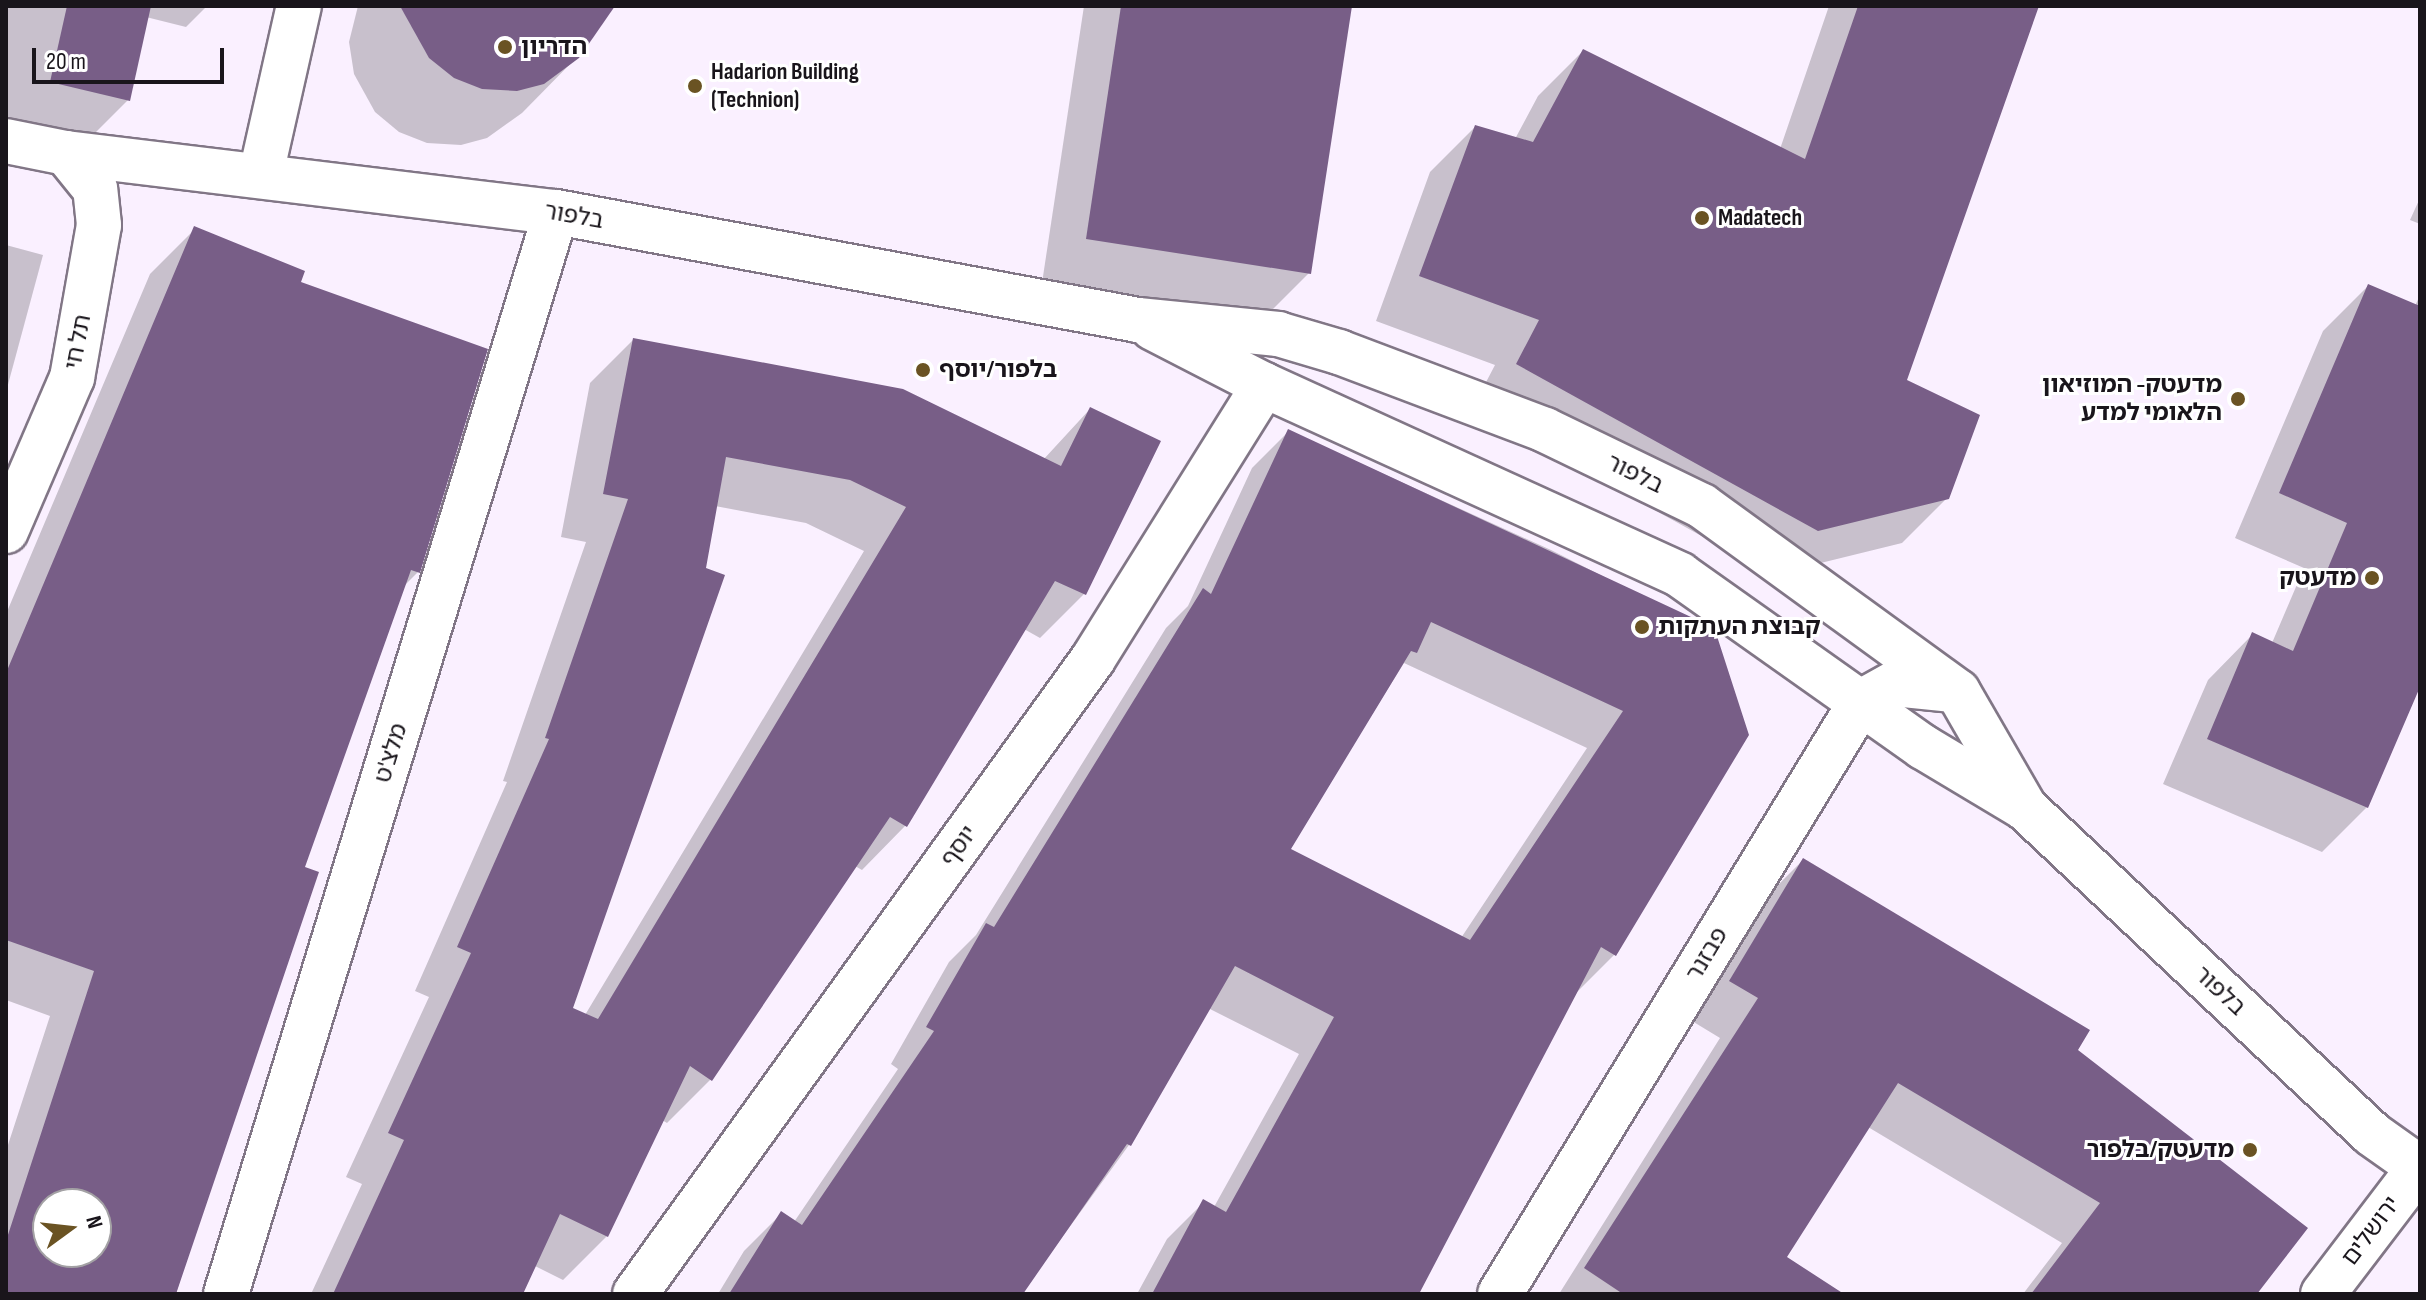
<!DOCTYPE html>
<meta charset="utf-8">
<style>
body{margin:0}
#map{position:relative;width:2426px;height:1300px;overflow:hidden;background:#faf0ff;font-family:"Sofia Sans Condensed","Noto Sans Hebrew",sans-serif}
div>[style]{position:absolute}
.shadow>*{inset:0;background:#0003}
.building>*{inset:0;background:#785e87}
.roads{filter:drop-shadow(2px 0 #817686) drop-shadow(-2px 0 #817686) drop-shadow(0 2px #817686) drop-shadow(0 -2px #817686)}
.minor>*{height:44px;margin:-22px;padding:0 22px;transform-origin:22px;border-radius:22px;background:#fff}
.dots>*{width:22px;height:22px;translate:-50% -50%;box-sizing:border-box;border:4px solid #fff;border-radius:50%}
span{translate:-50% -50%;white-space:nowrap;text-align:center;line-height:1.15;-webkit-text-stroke:6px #fff;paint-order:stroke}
.poi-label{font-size:24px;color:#19151b;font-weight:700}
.left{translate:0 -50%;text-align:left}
.right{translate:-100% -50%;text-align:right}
.street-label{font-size:24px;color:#19151b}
.frame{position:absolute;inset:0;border:8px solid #19151b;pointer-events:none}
.north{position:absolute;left:32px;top:1188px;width:80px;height:80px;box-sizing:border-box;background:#fff;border:2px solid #a3a1a4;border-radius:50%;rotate:75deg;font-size:22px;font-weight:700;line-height:32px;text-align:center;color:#19151b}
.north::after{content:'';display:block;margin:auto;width:28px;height:36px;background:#6a5323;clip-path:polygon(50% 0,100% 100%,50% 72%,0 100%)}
.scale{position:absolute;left:32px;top:48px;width:192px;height:36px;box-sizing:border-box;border:4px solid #19151b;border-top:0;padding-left:10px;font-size:24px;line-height:28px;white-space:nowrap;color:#19151b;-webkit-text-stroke:6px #fff;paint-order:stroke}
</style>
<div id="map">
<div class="shadow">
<div style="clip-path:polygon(6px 6px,207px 6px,186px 27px,146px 17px,128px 100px,91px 137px,6px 118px)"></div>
<div style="clip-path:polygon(358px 6px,601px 6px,577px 57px,522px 113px,487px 138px,461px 145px,427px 143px,399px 132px,375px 112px,354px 74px,349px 42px)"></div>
<div style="clip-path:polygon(1084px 6px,1350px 6px,1309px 273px,1264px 318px,1042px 283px)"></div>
<div style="clip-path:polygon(1829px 6px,2037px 6px,1905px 381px,1947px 498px,1902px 543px,1772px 575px,1472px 409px,1495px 365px,1376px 321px,1430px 172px,1475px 127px,1515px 139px,1538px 96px,1583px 51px,1780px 149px)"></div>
<div style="clip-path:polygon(2420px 198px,2420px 224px,2410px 220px)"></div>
<div style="clip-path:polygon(evenodd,195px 229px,299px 283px,486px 350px,418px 572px,402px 588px,303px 869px,176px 1294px,6px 1294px,6px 1151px,50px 1016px,6px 1000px,6px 614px,150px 274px,195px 229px,48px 1204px,96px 1204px,96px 1252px,48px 1252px,48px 1204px)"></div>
<div style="clip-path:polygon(6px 245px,43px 255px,6px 392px)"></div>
<div style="clip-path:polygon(2368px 286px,2415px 306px,2420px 295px,2420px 682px,2367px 807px,2322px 852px,2163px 784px,2208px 680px,2252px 635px,2272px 643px,2304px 568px,2235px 538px,2323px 331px)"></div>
<div style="clip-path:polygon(evenodd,633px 340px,1043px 460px,1090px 409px,1158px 442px,1084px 594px,1040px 638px,1024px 629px,905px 826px,862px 870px,855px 866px,710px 1080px,667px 1123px,662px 1120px,607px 1236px,563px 1280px,535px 1266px,520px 1294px,311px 1294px,362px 1184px,346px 1177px,429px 997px,415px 991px,507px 782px,503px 781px,586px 542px,561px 537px,590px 383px,633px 340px,715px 506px,806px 523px,864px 551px,585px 1015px,571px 1009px,715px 506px)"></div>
<div style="clip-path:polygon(evenodd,1289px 431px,1551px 550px,1713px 632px,1614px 955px,1577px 992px,1402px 1294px,1137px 1294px,1167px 1239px,1204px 1202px,1214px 1207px,1299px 1054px,1208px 1008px,1129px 1145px,1021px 1294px,718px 1294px,744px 1251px,781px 1214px,794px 1222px,898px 1069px,891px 1064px,949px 962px,976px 935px,1166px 628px,1188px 606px,1252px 468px,1289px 431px,1404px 663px,1587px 748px,1461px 938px,1288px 849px,1404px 663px)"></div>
<div style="clip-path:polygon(1803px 860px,2075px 1051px,2255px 1294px,2023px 1294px,2062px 1243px,1868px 1127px,1784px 1258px,1841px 1294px,1559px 1294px,1720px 1038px,1692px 1021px,1764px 899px)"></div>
</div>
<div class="building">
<div style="clip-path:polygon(67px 6px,151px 6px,130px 101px,50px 82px)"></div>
<div style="clip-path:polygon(400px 6px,615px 6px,579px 58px,544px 84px,517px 91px,482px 89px,454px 78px,429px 58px)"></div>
<div style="clip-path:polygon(1121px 6px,1352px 6px,1311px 274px,1086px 239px)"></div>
<div style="clip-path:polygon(1858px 6px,2039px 6px,1907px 380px,1980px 415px,1949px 499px,1818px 531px,1516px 364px,1539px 320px,1419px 276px,1475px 125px,1533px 142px,1583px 49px,1805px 159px)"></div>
<div style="clip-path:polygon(evenodd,194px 226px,305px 271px,301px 282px,488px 349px,420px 573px,411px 570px,305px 867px,319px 872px,176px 1294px,6px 1294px,6px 1241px,94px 971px,6px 940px,6px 673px,194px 226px,48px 1204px,96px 1204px,96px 1252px,48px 1252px,48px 1204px)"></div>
<div style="clip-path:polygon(2368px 284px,2420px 306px,2420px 687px,2368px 808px,2207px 739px,2252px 632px,2293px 651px,2347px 523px,2279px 493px)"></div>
<div style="clip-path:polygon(evenodd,633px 338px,903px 389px,1061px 466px,1090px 407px,1161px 441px,1086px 595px,1055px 581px,907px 827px,890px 817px,712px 1081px,690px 1066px,608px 1237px,560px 1214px,523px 1294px,333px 1294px,404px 1140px,388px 1133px,471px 953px,457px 947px,549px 739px,545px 738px,628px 499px,603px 494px,633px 338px,726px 457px,850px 480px,906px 507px,598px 1019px,573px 1008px,725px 575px,706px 568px,726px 457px)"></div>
<div style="clip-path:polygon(evenodd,1288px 429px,1706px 624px,1715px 630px,1749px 735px,1616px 956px,1601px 947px,1419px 1294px,1152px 1294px,1203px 1199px,1226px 1212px,1334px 1017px,1235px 966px,1131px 1146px,1127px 1144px,1023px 1294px,729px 1294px,781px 1211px,802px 1225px,934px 1031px,926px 1027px,986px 923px,994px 927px,1203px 588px,1211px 594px,1288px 429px,1431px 622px,1623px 711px,1470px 940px,1291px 849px,1411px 651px,1417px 653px,1431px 622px)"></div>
<div style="clip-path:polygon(1803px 858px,2090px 1030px,2078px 1050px,2308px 1228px,2257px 1294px,2031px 1294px,2100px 1203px,1898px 1083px,1787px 1257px,1844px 1294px,1623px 1294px,1584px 1268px,1758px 998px,1729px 981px)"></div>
</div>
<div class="roads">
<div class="minor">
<div style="left:6px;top:141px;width:61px;rotate:11.3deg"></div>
<div style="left:66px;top:153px;width:494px;rotate:6.9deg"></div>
<div style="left:556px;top:212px;width:592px;rotate:10.51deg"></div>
<div style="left:1138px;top:320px;width:141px;rotate:5.7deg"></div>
<div style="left:1278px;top:334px;width:64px;rotate:16.4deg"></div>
<div style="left:1339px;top:352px;width:220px;rotate:20.7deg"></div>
<div style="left:1545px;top:430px;width:174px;rotate:25.8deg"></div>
<div style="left:1702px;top:506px;width:316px;rotate:36deg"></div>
<div style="left:1958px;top:692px;width:134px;rotate:60deg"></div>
<div style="left:261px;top:174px;width:172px;rotate:-77.3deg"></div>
<div style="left:1153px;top:328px;width:125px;rotate:27.2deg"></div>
<div style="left:1264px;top:385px;width:457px;rotate:24.5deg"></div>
<div style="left:1680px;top:575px;width:298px;rotate:35.3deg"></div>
<div style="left:1923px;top:747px;width:119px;rotate:30.9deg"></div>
<div style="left:2025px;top:808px;width:476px;rotate:43.2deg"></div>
<div style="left:2372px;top:1134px;width:59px;rotate:35.3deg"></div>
<div style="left:6px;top:531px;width:167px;rotate:-66.7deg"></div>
<div style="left:72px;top:378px;width:155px;rotate:-80deg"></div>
<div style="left:99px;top:225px;width:36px;rotate:-96deg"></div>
<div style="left:95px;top:189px;width:46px;rotate:-128.9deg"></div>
<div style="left:226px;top:1294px;width:1131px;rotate:-73.04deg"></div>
<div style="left:635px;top:1294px;width:783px;rotate:-54.2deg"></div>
<div style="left:1093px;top:659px;width:323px;rotate:-58deg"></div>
<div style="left:1500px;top:1294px;width:693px;rotate:-58.63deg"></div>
<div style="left:1861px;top:702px;width:38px;rotate:-29deg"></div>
<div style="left:1894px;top:684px;width:57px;rotate:6deg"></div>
<div style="left:2323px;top:1294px;width:158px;rotate:-52.7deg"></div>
</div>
</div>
<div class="dots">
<div style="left:505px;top:47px;background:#6a5323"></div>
<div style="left:695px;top:86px;background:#6a5323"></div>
<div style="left:1702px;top:218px;background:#6a5323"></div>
<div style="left:923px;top:370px;background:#6a5323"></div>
<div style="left:2238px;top:399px;background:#6a5323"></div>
<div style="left:2372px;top:578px;background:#6a5323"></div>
<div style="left:1642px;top:627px;background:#6a5323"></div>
<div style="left:2250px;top:1150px;background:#6a5323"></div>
</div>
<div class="poi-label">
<span class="left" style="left:521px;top:47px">הדריון</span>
<span class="left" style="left:711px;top:86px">Hadarion Building<br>(Technion)</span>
<span class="left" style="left:1718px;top:218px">Madatech</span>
<span class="left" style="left:939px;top:370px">בלפור/יוסף</span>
<span class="right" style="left:2222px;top:399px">מדעטק- המוזיאון<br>הלאומי למדע</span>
<span class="right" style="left:2356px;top:578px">מדעטק</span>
<span class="left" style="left:1658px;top:627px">קבוצת העתקות</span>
<span class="right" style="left:2234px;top:1150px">מדעטק/בלפור</span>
</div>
<div class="street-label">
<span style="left:574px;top:216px;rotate:10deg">בלפור</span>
<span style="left:78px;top:342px;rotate:-79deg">תל חי</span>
<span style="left:1635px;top:474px;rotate:26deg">בלפור</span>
<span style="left:391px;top:753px;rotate:-73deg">מלצ'ט</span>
<span style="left:959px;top:846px;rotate:-54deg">יוסף</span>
<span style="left:1707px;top:954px;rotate:-59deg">פבזנר</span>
<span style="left:2220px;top:991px;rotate:43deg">בלפור</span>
<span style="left:2371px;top:1231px;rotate:-53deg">ירושלים</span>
</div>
<div class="frame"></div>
<div class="north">N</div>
<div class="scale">20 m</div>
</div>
